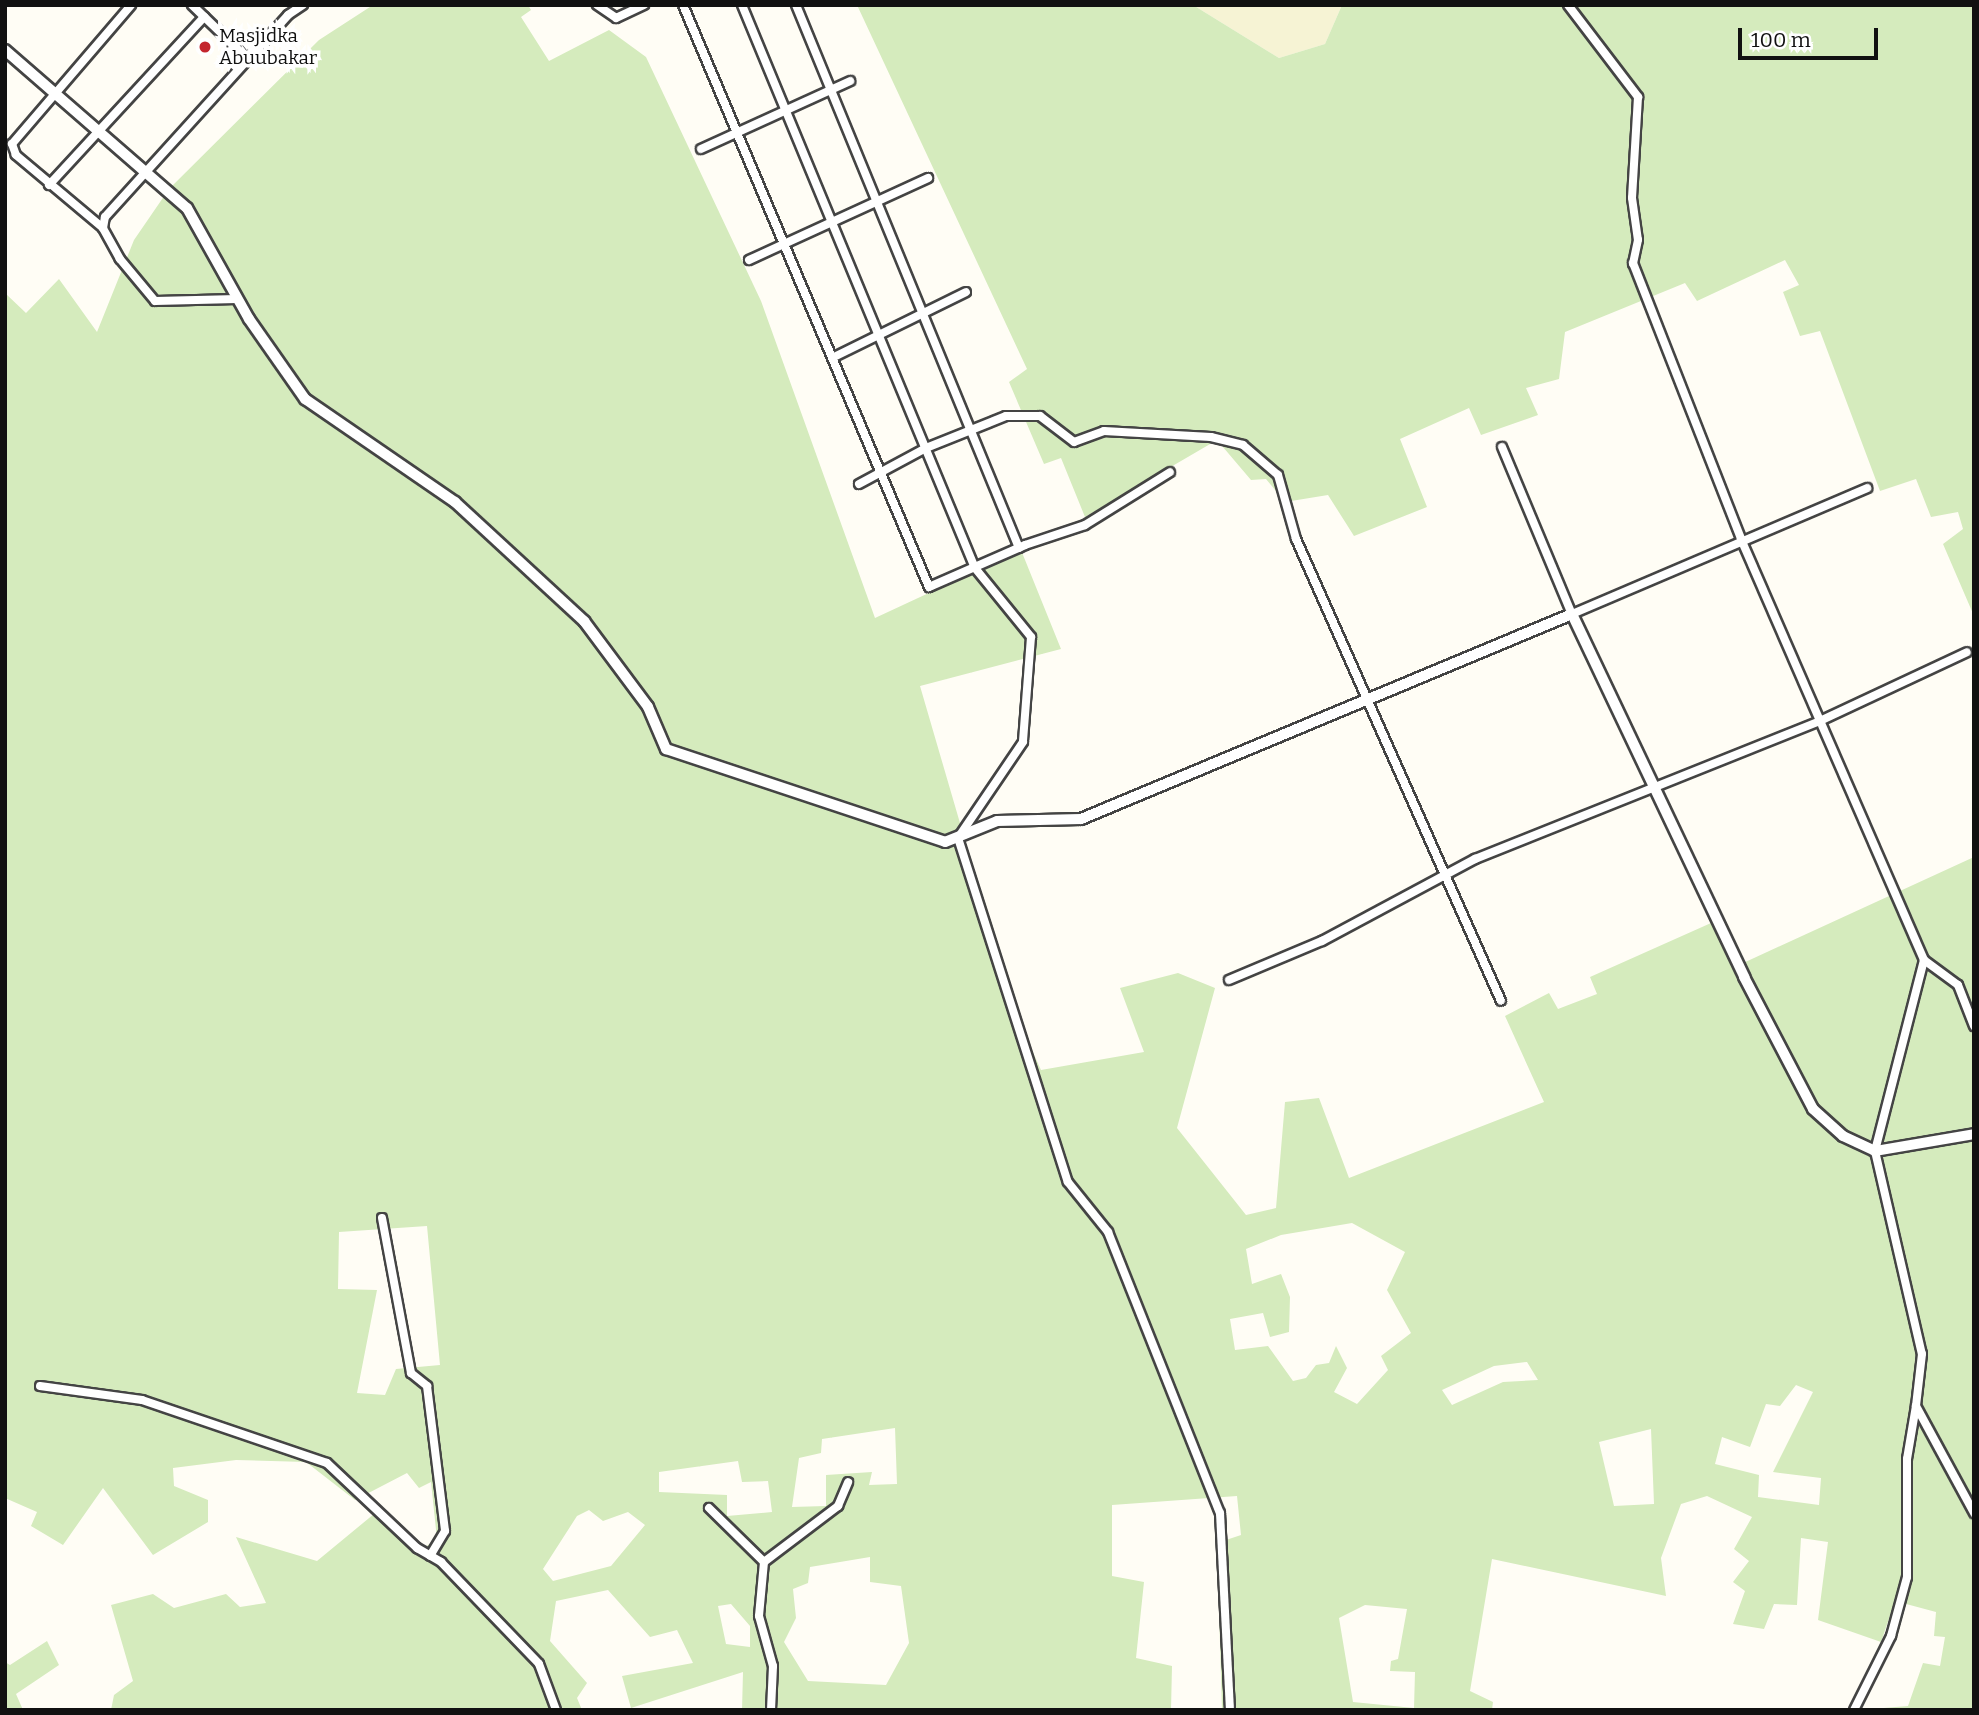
<!DOCTYPE html>
<style>
body{margin:0}
#map{position:relative;width:1979px;height:1715px;overflow:hidden;background:#fffdf5;font-family:Bitter,serif}
div>[style]{position:absolute}
.farmland>*{inset:0;background:#f6f3d4}
.green>*{inset:0;background:#d5ebbd}
.roads{filter:drop-shadow(2px 0 #444) drop-shadow(-2px 0 #444) drop-shadow(0 2px #444) drop-shadow(0 -2px #444)}
.minor>*{height:8px;margin:-4px;padding:0 4px;transform-origin:4px;border-radius:4px;background:#fff}
.tertiary>*{height:10px;margin:-5px;padding:0 5px;transform-origin:5px;border-radius:5px;background:#fff}
.dots>*{width:19px;height:19px;translate:-50% -50%;box-sizing:border-box;border:4px solid #fff;border-radius:50%}
span{translate:-50% -50%;white-space:nowrap;text-align:center;line-height:1.15;-webkit-text-stroke:7px #fff;paint-order:stroke}
.poi-label{font-size:19px;color:#111}
.left{translate:0 -50%;text-align:left}
.frame{position:absolute;inset:0;border:7px solid #111;pointer-events:none}
.scale{position:absolute;left:1738px;top:28px;width:140px;height:32px;box-sizing:border-box;border:4px solid #111;border-top:0;padding-left:9px;font-size:21px;line-height:24px;white-space:nowrap;color:#111;-webkit-text-stroke:5px #fff;paint-order:stroke}
</style>
<div id="map">
<div class="farmland">
<div style="clip-path:polygon(1193px 5px,1342px 5px,1325px 44px,1279px 58px)"></div>
</div>
<div class="green">
<div style="clip-path:polygon(evenodd,373px 5px,528px 5px,531px 10px,521px 17px,549px 61px,609px 30px,646px 57px,761px 301px,875px 618px,1021px 550px,1061px 649px,920px 686px,1016px 1015px,1041px 1070px,1144px 1052px,1120px 988px,1178px 973px,1215px 988px,1177px 1128px,1246px 1215px,1276px 1208px,1285px 1102px,1319px 1098px,1349px 1178px,1544px 1102px,1505px 1016px,1549px 993px,1558px 1009px,1597px 994px,1590px 977px,1720px 919px,1741px 964px,1974px 857px,1974px 1710px,1859px 1710px,1908px 1706px,1923px 1663px,1940px 1666px,1945px 1637px,1934px 1636px,1936px 1612px,1895px 1601px,1881px 1642px,1818px 1620px,1828px 1542px,1801px 1538px,1797px 1605px,1774px 1604px,1764px 1629px,1733px 1624px,1745px 1591px,1733px 1582px,1749px 1561px,1734px 1549px,1752px 1517px,1707px 1496px,1681px 1504px,1661px 1558px,1666px 1596px,1492px 1559px,1470px 1691px,1493px 1702px,1492px 1710px,1222px 1710px,1217px 1543px,1241px 1535px,1237px 1496px,1112px 1505px,1112px 1576px,1144px 1582px,1136px 1658px,1172px 1666px,1171px 1710px,742px 1710px,743px 1672px,631px 1708px,622px 1676px,693px 1663px,677px 1630px,650px 1637px,608px 1590px,556px 1601px,550px 1641px,587px 1683px,577px 1698px,582px 1710px,111px 1710px,114px 1695px,133px 1681px,111px 1605px,153px 1594px,174px 1608px,226px 1594px,240px 1607px,266px 1603px,236px 1537px,317px 1561px,380px 1509px,422px 1549px,437px 1539px,431px 1482px,419px 1488px,407px 1473px,355px 1500px,306px 1462px,236px 1460px,173px 1468px,174px 1486px,208px 1500px,208px 1522px,153px 1555px,103px 1488px,63px 1545px,31px 1526px,37px 1512px,5px 1498px,5px 293px,26px 313px,59px 279px,97px 332px,134px 240px,169px 189px,319px 40px,373px 5px,1352px 1223px,1405px 1252px,1387px 1290px,1411px 1333px,1381px 1356px,1388px 1370px,1357px 1404px,1334px 1392px,1347px 1368px,1336px 1346px,1329px 1363px,1316px 1365px,1306px 1378px,1293px 1381px,1268px 1346px,1235px 1350px,1230px 1319px,1263px 1313px,1270px 1337px,1289px 1332px,1290px 1297px,1281px 1274px,1252px 1284px,1246px 1249px,1281px 1235px,1352px 1223px,373px 5px,427px 1226px,440px 1365px,396px 1369px,385px 1395px,357px 1393px,377px 1290px,338px 1289px,339px 1232px,427px 1226px,373px 5px,1527px 1362px,1538px 1380px,1503px 1382px,1452px 1405px,1442px 1390px,1494px 1366px,1527px 1362px,373px 5px,1796px 1385px,1813px 1392px,1773px 1472px,1821px 1478px,1819px 1505px,1758px 1497px,1759px 1475px,1715px 1464px,1722px 1437px,1750px 1447px,1766px 1404px,1780px 1406px,1796px 1385px,373px 5px,895px 1428px,897px 1484px,869px 1485px,872px 1472px,826px 1475px,826px 1506px,792px 1507px,799px 1458px,821px 1453px,822px 1439px,895px 1428px,373px 5px,1651px 1429px,1654px 1504px,1614px 1506px,1599px 1442px,1651px 1429px,373px 5px,738px 1461px,742px 1482px,768px 1481px,772px 1512px,727px 1516px,727px 1495px,659px 1492px,659px 1472px,738px 1461px,373px 5px,589px 1510px,603px 1521px,628px 1512px,645px 1525px,611px 1566px,553px 1581px,543px 1569px,577px 1516px,589px 1510px,373px 5px,870px 1557px,870px 1582px,901px 1586px,909px 1643px,886px 1685px,808px 1681px,784px 1642px,796px 1618px,793px 1589px,808px 1583px,810px 1567px,870px 1557px,373px 5px,731px 1604px,750px 1626px,750px 1647px,726px 1644px,718px 1606px,731px 1604px,373px 5px,1365px 1605px,1407px 1609px,1398px 1659px,1391px 1661px,1390px 1671px,1415px 1672px,1414px 1708px,1353px 1702px,1339px 1618px,1365px 1605px)"></div>
<div style="clip-path:polygon(857px 5px,1193px 5px,1279px 58px,1325px 44px,1342px 5px,1974px 5px,1974px 616px,1943px 544px,1963px 529px,1958px 512px,1931px 517px,1916px 479px,1880px 491px,1820px 331px,1800px 336px,1783px 292px,1799px 285px,1785px 260px,1697px 301px,1685px 283px,1565px 332px,1559px 379px,1526px 388px,1538px 415px,1481px 435px,1469px 408px,1400px 439px,1427px 507px,1354px 536px,1328px 495px,1285px 502px,1266px 479px,1251px 480px,1217px 440px,1085px 517px,1061px 458px,1044px 464px,1009px 382px,1027px 369px)"></div>
<div style="clip-path:polygon(47px 1641px,59px 1665px,16px 1694px,23px 1710px,5px 1710px,5px 1662px,10px 1665px)"></div>
</div>
<div class="roads">
<div class="minor">
<div style="left:192px;top:5px;width:78px;rotate:44deg"></div>
<div style="left:597px;top:5px;width:23px;rotate:34deg"></div>
<div style="left:616px;top:18px;width:31px;rotate:-25deg"></div>
<div style="left:683px;top:5px;width:632px;rotate:67.09deg"></div>
<div style="left:929px;top:587px;width:105px;rotate:-23.6deg"></div>
<div style="left:1025px;top:545px;width:63px;rotate:-18.4deg"></div>
<div style="left:1085px;top:525px;width:100px;rotate:-31.9deg"></div>
<div style="left:742px;top:5px;width:609px;rotate:67.52deg"></div>
<div style="left:975px;top:568px;width:89px;rotate:50.9deg"></div>
<div style="left:1031px;top:637px;width:105px;rotate:94.4deg"></div>
<div style="left:1023px;top:742px;width:116px;rotate:124.1deg"></div>
<div style="left:958px;top:838px;width:361px;rotate:72.3deg"></div>
<div style="left:1068px;top:1182px;width:64px;rotate:51.3deg"></div>
<div style="left:1108px;top:1232px;width:302px;rotate:68.3deg"></div>
<div style="left:1220px;top:1513px;width:197px;rotate:87.1deg"></div>
<div style="left:796px;top:5px;width:587px;rotate:67.67deg"></div>
<div style="left:1568px;top:5px;width:116px;rotate:52.7deg"></div>
<div style="left:1638px;top:97px;width:101px;rotate:93.4deg"></div>
<div style="left:1632px;top:198px;width:42px;rotate:81.9deg"></div>
<div style="left:1638px;top:240px;width:24px;rotate:102deg"></div>
<div style="left:1633px;top:263px;width:296px;rotate:68.6deg"></div>
<div style="left:1741px;top:539px;width:459px;rotate:66.5deg"></div>
<div style="left:1924px;top:960px;width:197px;rotate:104.4deg"></div>
<div style="left:1875px;top:1151px;width:208px;rotate:77deg"></div>
<div style="left:1922px;top:1354px;width:52px;rotate:96.6deg"></div>
<div style="left:1916px;top:1406px;width:122px;rotate:61.5deg"></div>
<div style="left:701px;top:149px;width:164px;rotate:-24.5deg"></div>
<div style="left:49px;top:185px;width:229px;rotate:-47.3deg"></div>
<div style="left:103px;top:228px;width:114px;rotate:-140deg"></div>
<div style="left:16px;top:155px;width:12px;rotate:-110deg"></div>
<div style="left:12px;top:144px;width:183px;rotate:-49.4deg"></div>
<div style="left:749px;top:260px;width:197px;rotate:-24.6deg"></div>
<div style="left:237px;top:299px;width:82px;rotate:178.6deg"></div>
<div style="left:155px;top:301px;width:55px;rotate:-129.8deg"></div>
<div style="left:120px;top:259px;width:35px;rotate:-119deg"></div>
<div style="left:103px;top:228px;width:11px;rotate:-80deg"></div>
<div style="left:105px;top:217px;width:273px;rotate:-47.8deg"></div>
<div style="left:288px;top:15px;width:18px;rotate:-34deg"></div>
<div style="left:834px;top:357px;width:147px;rotate:-26.2deg"></div>
<div style="left:1502px;top:447px;width:181px;rotate:67.3deg"></div>
<div style="left:1572px;top:614px;width:321px;rotate:-23.1deg"></div>
<div style="left:859px;top:484px;width:76px;rotate:-28.2deg"></div>
<div style="left:926px;top:448px;width:86px;rotate:-21.8deg"></div>
<div style="left:1006px;top:416px;width:34px"></div>
<div style="left:1040px;top:416px;width:43px;rotate:37.4deg"></div>
<div style="left:1074px;top:442px;width:32px;rotate:-20deg"></div>
<div style="left:1104px;top:431px;width:107px;rotate:3.2deg"></div>
<div style="left:1211px;top:437px;width:33px;rotate:14deg"></div>
<div style="left:1243px;top:445px;width:46px;rotate:40.6deg"></div>
<div style="left:1278px;top:475px;width:66px;rotate:74.3deg"></div>
<div style="left:1296px;top:539px;width:505px;rotate:66.07deg"></div>
<div style="left:1924px;top:960px;width:42px;rotate:36.3deg"></div>
<div style="left:1958px;top:985px;width:44px;rotate:68.7deg"></div>
<div style="left:1229px;top:980px;width:101px;rotate:-22.8deg"></div>
<div style="left:1322px;top:941px;width:174px;rotate:-28.2deg"></div>
<div style="left:1475px;top:859px;width:372px;rotate:-21.8deg"></div>
<div style="left:1820px;top:721px;width:162px;rotate:-25.1deg"></div>
<div style="left:382px;top:1218px;width:158px;rotate:79.4deg"></div>
<div style="left:411px;top:1373px;width:21px;rotate:39deg"></div>
<div style="left:427px;top:1386px;width:146px;rotate:82.9deg"></div>
<div style="left:445px;top:1531px;width:29px;rotate:121deg"></div>
<div style="left:40px;top:1386px;width:103px;rotate:7.8deg"></div>
<div style="left:142px;top:1400px;width:195px;rotate:18.8deg"></div>
<div style="left:327px;top:1463px;width:124px;rotate:43.4deg"></div>
<div style="left:417px;top:1548px;width:28px;rotate:30deg"></div>
<div style="left:441px;top:1562px;width:141px;rotate:46.1deg"></div>
<div style="left:539px;top:1664px;width:49px;rotate:69.7deg"></div>
<div style="left:709px;top:1508px;width:77px;rotate:44.5deg"></div>
<div style="left:764px;top:1562px;width:54px;rotate:95.3deg"></div>
<div style="left:759px;top:1616px;width:52px;rotate:74.4deg"></div>
<div style="left:773px;top:1666px;width:44px;rotate:92.6deg"></div>
<div style="left:764px;top:1562px;width:93px;rotate:-37.1deg"></div>
<div style="left:838px;top:1506px;width:26px;rotate:-67deg"></div>
<div style="left:1854px;top:1710px;width:83px;rotate:-63.4deg"></div>
<div style="left:1891px;top:1636px;width:61px;rotate:-74.8deg"></div>
<div style="left:1907px;top:1577px;width:118px;rotate:-90deg"></div>
<div style="left:1907px;top:1459px;width:54px;rotate:-80.4deg"></div>
</div>
<div class="tertiary">
<div style="left:5px;top:50px;width:241px;rotate:41deg"></div>
<div style="left:187px;top:208px;width:127px;rotate:60.8deg"></div>
<div style="left:249px;top:319px;width:98px;rotate:55deg"></div>
<div style="left:305px;top:399px;width:182px;rotate:34.5deg"></div>
<div style="left:455px;top:502px;width:176px;rotate:42.7deg"></div>
<div style="left:584px;top:621px;width:107px;rotate:53.3deg"></div>
<div style="left:648px;top:707px;width:46px;rotate:66.8deg"></div>
<div style="left:666px;top:749px;width:294px;rotate:18.4deg"></div>
<div style="left:945px;top:842px;width:56px;rotate:-22deg"></div>
<div style="left:997px;top:821px;width:84px;rotate:-1.4deg"></div>
<div style="left:1081px;top:819px;width:532px;rotate:-22.66deg"></div>
<div style="left:1572px;top:614px;width:402px;rotate:64.6deg"></div>
<div style="left:1744px;top:977px;width:149px;rotate:62.4deg"></div>
<div style="left:1813px;top:1109px;width:40px;rotate:42deg"></div>
<div style="left:1843px;top:1136px;width:35px;rotate:25deg"></div>
<div style="left:1875px;top:1151px;width:100px;rotate:-9.7deg"></div>
</div>
</div>
<div class="dots">
<div style="left:205px;top:47px;background:#c4262e"></div>
</div>
<div class="poi-label">
<span class="left" style="left:219px;top:47px">Masjidka<br>Abuubakar</span>
</div>
<div class="frame"></div>
<div class="scale">100 m</div>
</div>
